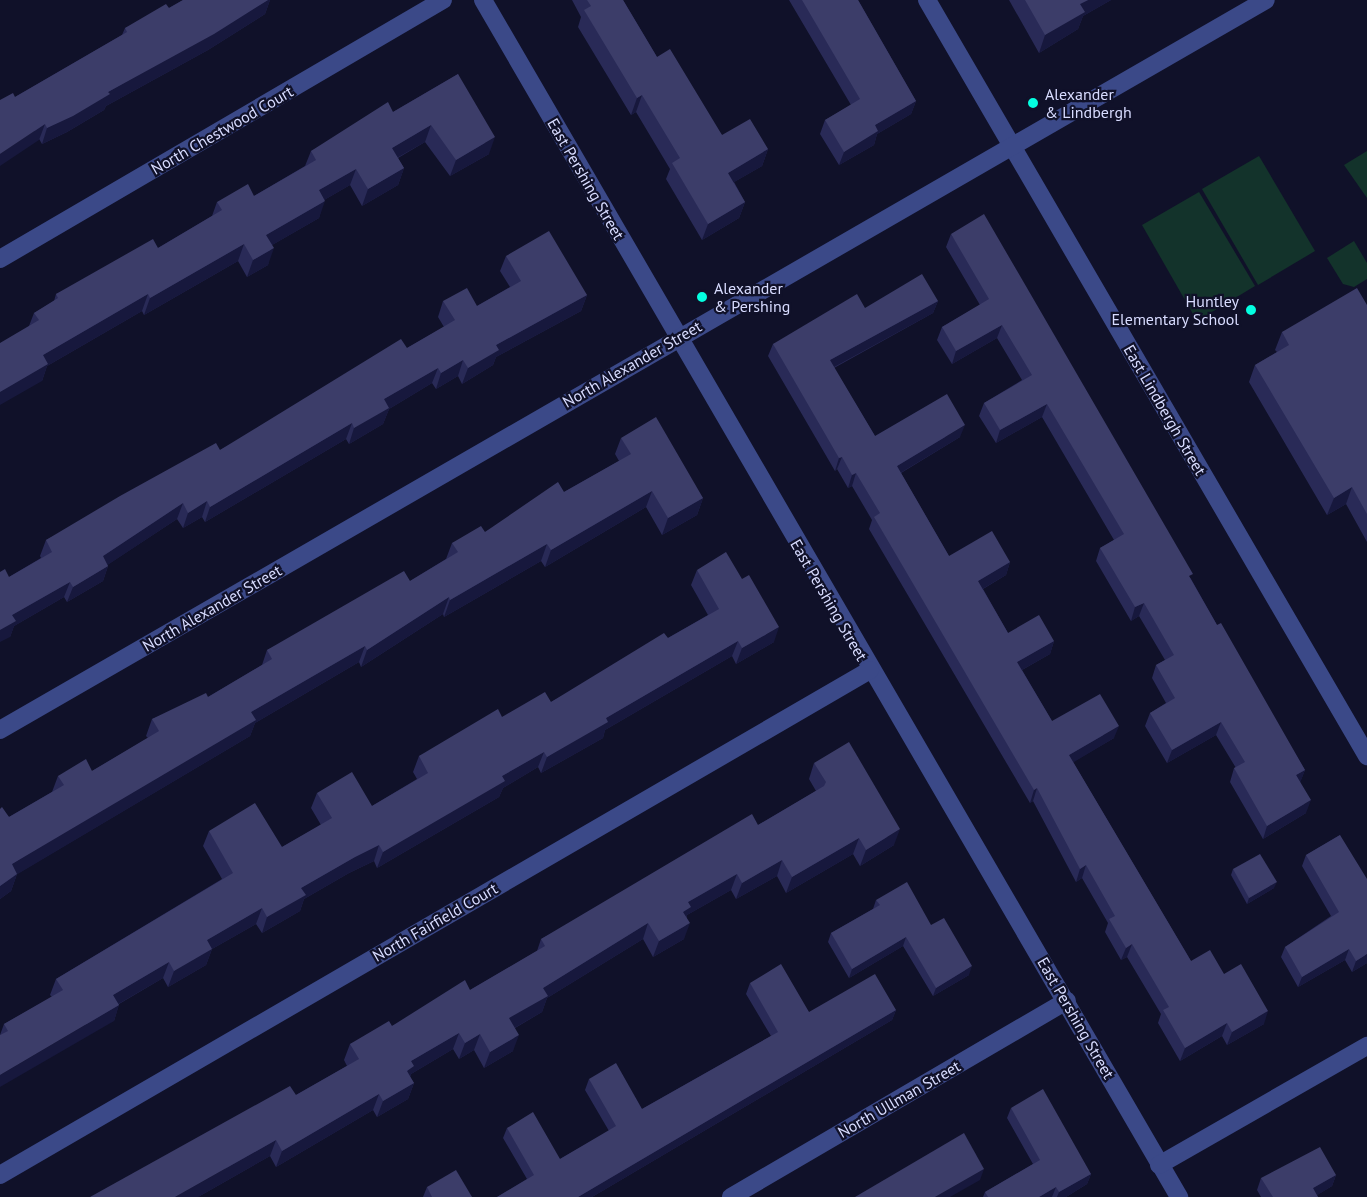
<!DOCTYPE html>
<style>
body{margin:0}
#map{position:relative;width:1367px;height:1197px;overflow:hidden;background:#101129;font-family:"PT Sans",sans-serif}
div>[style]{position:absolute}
.green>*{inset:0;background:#13332b}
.minor>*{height:18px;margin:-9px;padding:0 9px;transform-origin:9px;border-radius:9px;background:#3b4988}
.wall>*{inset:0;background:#292a57}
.shaded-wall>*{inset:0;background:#17183d}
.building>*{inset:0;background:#3c3d69}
.dots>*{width:16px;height:16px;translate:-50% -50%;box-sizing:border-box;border:3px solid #101129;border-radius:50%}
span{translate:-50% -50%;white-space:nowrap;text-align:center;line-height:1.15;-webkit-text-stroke:4.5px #101129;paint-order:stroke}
.poi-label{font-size:16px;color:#d8dcff}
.left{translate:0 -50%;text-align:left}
.right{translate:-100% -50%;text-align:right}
.street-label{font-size:16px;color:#d8dcff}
</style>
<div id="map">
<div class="green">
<div style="clip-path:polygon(1367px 151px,1367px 198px,1344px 165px)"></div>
<div style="clip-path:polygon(1259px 156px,1315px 251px,1258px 285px,1202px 189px)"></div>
<div style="clip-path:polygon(1199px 192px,1255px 286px,1197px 321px,1142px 225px)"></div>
<div style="clip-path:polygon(1354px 241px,1367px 263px,1367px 279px,1354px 287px,1343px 284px,1327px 258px)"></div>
</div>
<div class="minor">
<div style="left:483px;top:0;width:1385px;rotate:59.82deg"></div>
<div style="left:927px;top:0;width:875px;rotate:59.8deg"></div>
<div style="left:0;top:259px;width:513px;rotate:-30.31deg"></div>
<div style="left:0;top:730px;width:1461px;rotate:-29.97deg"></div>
<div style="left:1159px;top:1165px;width:240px;rotate:-29.8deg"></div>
<div style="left:0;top:1175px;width:1006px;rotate:-30.13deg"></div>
<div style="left:731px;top:1197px;width:389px;rotate:-30.3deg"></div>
</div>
<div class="wall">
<div style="clip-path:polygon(183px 0,270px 0,265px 14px,208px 50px,106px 106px,104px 110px,67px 132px,42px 144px,15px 97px,122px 35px,125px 28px,169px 8px)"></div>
<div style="clip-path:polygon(572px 0,623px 0,657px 57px,722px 135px,768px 149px,762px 166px,734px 182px,745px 202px,739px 218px,702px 240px,666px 179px,670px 169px,636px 112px,631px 115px,578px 27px,581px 17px)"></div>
<div style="clip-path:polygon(789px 0,858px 0,916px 101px,911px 114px,877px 134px,874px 145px,839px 165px,820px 134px,825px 120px,851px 105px)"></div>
<div style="clip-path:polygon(1009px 0,1111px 0,1083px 16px,1078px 29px,1039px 53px)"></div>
<div style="clip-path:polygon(458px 74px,489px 154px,450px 176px,425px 142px,398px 158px,404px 168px,398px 185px,362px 206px,350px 185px,324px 200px,319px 218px,272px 245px,268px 265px,247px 277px,238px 261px,144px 315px,142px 311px,47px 366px,42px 381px,29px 326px,34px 313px,54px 301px,56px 294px,158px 248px,212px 216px,217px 202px,254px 196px,305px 166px,311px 151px,393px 112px)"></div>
<div style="clip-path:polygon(951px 234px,1191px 579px,1217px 625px,1305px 770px,1300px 782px,1306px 813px,1263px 839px,1230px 782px,1234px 768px,1236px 768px,1216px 735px,1167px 763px,1145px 726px,1150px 713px,1166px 703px,1152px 678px,1156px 665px,1165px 660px,1139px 616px,1131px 621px,1096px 561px,1100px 548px,1114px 540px,1042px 417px,996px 443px,979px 416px,984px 403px,1022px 380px,997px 338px,952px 364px,937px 340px,942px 327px,980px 305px,946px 247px)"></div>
<div style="clip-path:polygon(506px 256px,587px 295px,581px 311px,496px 357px,493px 365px,462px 384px,458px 376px,436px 389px,432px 383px,389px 409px,383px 424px,349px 444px,346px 439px,205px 522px,202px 517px,183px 528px,177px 519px,107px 565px,108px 566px,103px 581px,67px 602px,64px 597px,14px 626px,10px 637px,9px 577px,41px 558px,40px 556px,46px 540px,220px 450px,407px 348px,444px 327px,438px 317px,443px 301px,477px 306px,510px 287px,500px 271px)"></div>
<div style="clip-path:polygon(938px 301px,933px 313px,834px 368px,875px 436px,960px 437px,901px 473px,949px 556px,1010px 562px,1006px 575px,983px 589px,1008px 633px,1054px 641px,1050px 654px,1022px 670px,1052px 721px,1114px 738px,1073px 762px,1191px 961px,1224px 974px,1264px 1024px,1227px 1045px,1222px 1036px,1180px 1061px,1158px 1023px,1161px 1014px,1127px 957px,1121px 960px,1105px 932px,1108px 923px,1082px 878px,1076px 882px,1033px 801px,1030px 803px,869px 529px,872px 520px,852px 486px,848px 488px,837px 469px,835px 471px,768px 356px,773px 344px,865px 308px)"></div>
<div style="clip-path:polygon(1367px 305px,1367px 542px,1346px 504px,1327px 515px,1249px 382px,1255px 365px,1277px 352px,1275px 350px,1282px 332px)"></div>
<div style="clip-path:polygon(621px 438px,703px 498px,697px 515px,662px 535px,646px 507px,545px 567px,541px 561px,444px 617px,443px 614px,361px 667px,359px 662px,255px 723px,250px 736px,17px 874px,11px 891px,0 899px,0 809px,9px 817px,52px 792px,58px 776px,92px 771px,148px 738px,146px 736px,152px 719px,208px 697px,262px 665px,267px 650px,410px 581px,446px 559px,452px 543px,485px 532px,564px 492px,619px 461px,615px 454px)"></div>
<div style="clip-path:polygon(697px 570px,774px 642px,736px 664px,732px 656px,605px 730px,603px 738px,541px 773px,538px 767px,503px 788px,499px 797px,377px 868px,374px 861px,349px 873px,304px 899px,300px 911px,262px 933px,256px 924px,212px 949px,206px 965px,168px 987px,163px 978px,119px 1004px,114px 1021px,0 1035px,4px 1024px,52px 997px,50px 995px,56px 979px,222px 879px,203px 846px,209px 831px,282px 847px,321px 825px,311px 808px,317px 793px,372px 806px,417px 779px,413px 772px,419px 756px,502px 717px,551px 702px,668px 638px,708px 615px,691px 585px)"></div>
<div style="clip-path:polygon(814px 763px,894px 845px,860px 866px,853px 854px,786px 893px,777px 876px,736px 899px,731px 890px,687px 915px,684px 939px,653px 957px,643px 939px,547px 998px,542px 1012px,515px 1028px,513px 1051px,484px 1068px,474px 1050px,459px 1059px,453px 1049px,411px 1074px,410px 1077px,414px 1083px,408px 1099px,377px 1117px,373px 1110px,276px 1167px,270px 1156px,198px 1197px,296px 1095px,347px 1066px,344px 1060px,350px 1044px,392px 1026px,470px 990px,537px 951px,541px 939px,758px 825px,816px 791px,809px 779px)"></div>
<div style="clip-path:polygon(1340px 835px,1367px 963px,1352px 972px,1345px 960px,1298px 987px,1281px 957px,1285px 947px,1331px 916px,1302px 866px,1306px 855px)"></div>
<div style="clip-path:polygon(1233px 869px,1274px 888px,1247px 904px,1231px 875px)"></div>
<div style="clip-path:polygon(876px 900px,931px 925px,969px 975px,933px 996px,903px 946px,849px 978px,828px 942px,831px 933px,873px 909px)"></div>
<div style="clip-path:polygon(750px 983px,809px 1012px,896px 1010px,892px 1020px,592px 1197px,497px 1197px,527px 1179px,503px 1138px,507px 1128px,560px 1159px,609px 1131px,585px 1090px,589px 1079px,642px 1109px,771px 1036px,746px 994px)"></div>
<div style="clip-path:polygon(1011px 1108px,1091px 1174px,1087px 1184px,1066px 1197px,983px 1197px,985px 1192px,1033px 1164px,1007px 1118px)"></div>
<div style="clip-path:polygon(1336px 1175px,1332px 1186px,1317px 1195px,1318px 1197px,1261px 1197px,1257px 1190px,1261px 1178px)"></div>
<div style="clip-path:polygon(427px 1187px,472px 1197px,423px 1197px)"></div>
</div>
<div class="shaded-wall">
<div style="clip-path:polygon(268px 0,270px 0,265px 14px,208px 50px,106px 106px,104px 110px,67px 132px,42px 144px,47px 128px,108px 92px)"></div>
<div style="clip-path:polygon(1088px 0,1111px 0,1083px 16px,1078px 29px,1039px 53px,1045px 35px,1080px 4px)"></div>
<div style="clip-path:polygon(642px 95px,636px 112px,631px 115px,637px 98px)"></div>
<div style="clip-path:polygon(916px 101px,911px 114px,877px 134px,874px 145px,839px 165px,844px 152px,875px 125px)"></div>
<div style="clip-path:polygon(45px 124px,39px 140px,0 166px,0 154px)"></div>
<div style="clip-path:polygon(431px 125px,425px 142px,386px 164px,392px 148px)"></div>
<div style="clip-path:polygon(495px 137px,489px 154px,450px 176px,456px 160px)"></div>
<div style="clip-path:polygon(768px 149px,762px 166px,722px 189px,728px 173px)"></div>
<div style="clip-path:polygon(404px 168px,398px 185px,362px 206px,368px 189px)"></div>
<div style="clip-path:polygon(356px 169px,350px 185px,312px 207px,319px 190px)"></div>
<div style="clip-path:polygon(325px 201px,319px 218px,260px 252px,266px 235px)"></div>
<div style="clip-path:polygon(745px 202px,739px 218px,702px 240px,708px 224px)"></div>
<div style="clip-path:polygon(244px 244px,238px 261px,144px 315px,150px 298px)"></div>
<div style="clip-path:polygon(274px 248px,268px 265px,247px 277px,253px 260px)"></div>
<div style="clip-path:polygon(148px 294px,142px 311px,47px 366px,42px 381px,0 405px,0 392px,43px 355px)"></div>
<div style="clip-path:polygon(587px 295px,581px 311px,496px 357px,493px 365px,462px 384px,468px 368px,496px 345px)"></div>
<div style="clip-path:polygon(938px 301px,933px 313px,825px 372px,830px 360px)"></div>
<div style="clip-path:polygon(1002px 325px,997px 338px,952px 364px,956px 351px)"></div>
<div style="clip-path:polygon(463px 360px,458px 376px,436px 389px,441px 373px)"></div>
<div style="clip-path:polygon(438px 368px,432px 383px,389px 409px,383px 424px,349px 444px,354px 428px,384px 399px)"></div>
<div style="clip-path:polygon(1047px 404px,1042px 417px,996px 443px,1000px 430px)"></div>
<div style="clip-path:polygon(352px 423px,346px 439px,205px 522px,210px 507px)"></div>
<div style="clip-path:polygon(965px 425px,960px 437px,892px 478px,897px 466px)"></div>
<div style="clip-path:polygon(842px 457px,837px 469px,835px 471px,839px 458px)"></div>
<div style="clip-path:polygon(856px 473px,852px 486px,848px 488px,852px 475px)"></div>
<div style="clip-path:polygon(1352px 487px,1346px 504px,1327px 515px,1334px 498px)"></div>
<div style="clip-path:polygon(652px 491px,646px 507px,545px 567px,551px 550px)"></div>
<div style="clip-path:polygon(703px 498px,697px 515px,662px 535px,668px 518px)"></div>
<div style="clip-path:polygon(207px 501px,202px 517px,183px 528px,188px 513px)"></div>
<div style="clip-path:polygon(183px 503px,177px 519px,97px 572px,103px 556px)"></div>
<div style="clip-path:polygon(547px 544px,541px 561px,444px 617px,450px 600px)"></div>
<div style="clip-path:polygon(1010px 562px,1006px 575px,974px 594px,978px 581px)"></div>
<div style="clip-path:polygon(108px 566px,103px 581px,67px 602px,73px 587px)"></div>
<div style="clip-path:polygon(70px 582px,64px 597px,14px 626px,10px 637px,0 642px,0 630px,12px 615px)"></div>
<div style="clip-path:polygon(449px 597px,443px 614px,361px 667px,367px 650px)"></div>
<div style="clip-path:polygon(1144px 603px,1139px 616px,1131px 621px,1135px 607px)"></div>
<div style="clip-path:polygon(779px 627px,774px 642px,736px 664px,742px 648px)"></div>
<div style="clip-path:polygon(738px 641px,732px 656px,605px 730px,603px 738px,541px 773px,547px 757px,606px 718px)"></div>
<div style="clip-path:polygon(1054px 641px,1050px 654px,1013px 675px,1017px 662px)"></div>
<div style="clip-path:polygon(365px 646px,359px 662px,255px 723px,250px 736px,6px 881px,12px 864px,251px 712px)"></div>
<div style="clip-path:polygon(1221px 722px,1216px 735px,1167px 763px,1172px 750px)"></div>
<div style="clip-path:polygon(1119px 726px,1114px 738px,1064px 768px,1069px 755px)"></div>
<div style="clip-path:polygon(544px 752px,538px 767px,503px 788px,499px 797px,377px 868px,383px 852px,502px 776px)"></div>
<div style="clip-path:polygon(1305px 770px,1300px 783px,1296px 775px)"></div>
<div style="clip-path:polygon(1037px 788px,1033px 801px,1030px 803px,1034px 790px)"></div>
<div style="clip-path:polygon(1311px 800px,1306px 813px,1263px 839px,1267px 826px)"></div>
<div style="clip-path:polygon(900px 829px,894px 845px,860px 866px,866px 850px)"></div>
<div style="clip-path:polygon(859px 838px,853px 854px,786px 893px,792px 877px)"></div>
<div style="clip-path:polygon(379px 845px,374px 861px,349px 873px,304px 899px,300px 911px,262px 933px,267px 917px,301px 888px,355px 857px)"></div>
<div style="clip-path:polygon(782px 860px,777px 876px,736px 899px,742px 883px)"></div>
<div style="clip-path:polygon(1086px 865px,1082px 878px,1076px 882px,1080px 869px)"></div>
<div style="clip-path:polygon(17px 874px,11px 891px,0 899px,0 886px)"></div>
<div style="clip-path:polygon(737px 874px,731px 890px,687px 915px,685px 923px,683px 912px,688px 902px)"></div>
<div style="clip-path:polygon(1277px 882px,1274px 888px,1247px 904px,1249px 898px)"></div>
<div style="clip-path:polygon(262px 908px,256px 924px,212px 949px,206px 965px,168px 987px,174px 971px,207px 940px)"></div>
<div style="clip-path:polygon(648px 923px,643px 939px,547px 998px,542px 1012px,504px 1034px,509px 1018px,543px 988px)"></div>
<div style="clip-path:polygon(690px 923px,684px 939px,653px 957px,659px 941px)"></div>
<div style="clip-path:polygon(906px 937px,903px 946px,849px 978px,852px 969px)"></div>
<div style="clip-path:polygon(1132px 944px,1127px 957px,1121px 960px,1126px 948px)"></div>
<div style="clip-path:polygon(1349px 949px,1345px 960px,1298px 987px,1302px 977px)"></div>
<div style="clip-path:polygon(1367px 954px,1367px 963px,1352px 972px,1356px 961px)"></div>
<div style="clip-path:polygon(169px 962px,163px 978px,108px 1010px,113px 995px)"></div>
<div style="clip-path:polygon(972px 966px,969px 975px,933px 996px,936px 988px)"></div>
<div style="clip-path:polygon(119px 1005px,114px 1021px,0 1087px,0 1075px)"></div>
<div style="clip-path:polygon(896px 1010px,892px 1020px,592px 1197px,578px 1197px)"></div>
<div style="clip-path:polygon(1268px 1011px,1264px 1024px,1227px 1045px,1232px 1032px)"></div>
<div style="clip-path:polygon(1227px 1023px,1222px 1036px,1180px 1061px,1185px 1048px)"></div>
<div style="clip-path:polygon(459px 1033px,453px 1049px,411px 1074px,408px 1082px,407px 1071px,411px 1061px)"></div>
<div style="clip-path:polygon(480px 1034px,474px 1050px,459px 1059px,465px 1043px)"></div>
<div style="clip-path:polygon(519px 1035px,513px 1051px,484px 1068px,490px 1052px)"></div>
<div style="clip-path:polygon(414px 1083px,408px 1099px,377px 1117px,383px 1101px)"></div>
<div style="clip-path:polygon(379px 1094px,373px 1110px,276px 1167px,282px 1151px)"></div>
<div style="clip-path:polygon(276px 1140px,270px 1156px,198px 1197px,175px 1197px)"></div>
<div style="clip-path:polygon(984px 1169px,980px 1180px,950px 1197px,935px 1197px)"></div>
<div style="clip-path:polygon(1091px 1174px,1087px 1184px,1066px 1197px,1057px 1197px,1059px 1192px)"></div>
<div style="clip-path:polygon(1336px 1175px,1332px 1186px,1314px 1197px,1313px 1188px)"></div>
<div style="clip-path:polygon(1056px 1187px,1052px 1197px,1039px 1197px)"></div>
</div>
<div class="building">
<div style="clip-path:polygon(183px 0,268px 0,214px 34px,108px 92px,110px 94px,73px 116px,47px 128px,45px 124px,0 154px,0 100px,13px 93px,15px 97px,127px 32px,125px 28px,166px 4px,169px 8px)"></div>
<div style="clip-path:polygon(587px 0,623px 0,657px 57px,670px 49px,722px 135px,750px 119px,768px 149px,728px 173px,745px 202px,708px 224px,672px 163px,680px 158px,642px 95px,637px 98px,584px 10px,591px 6px)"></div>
<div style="clip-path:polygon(802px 0,858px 0,916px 101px,875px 125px,878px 131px,844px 152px,825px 120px,860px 99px)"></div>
<div style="clip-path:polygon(1025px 0,1088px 0,1080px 4px,1085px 12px,1045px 35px)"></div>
<div style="clip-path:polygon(458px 74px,495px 137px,456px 160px,431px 125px,392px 148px,404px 168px,368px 189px,356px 169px,319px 190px,325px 201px,266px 235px,274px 248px,253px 260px,244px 244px,150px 298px,148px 294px,43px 355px,48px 364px,0 392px,0 343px,39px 320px,34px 313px,58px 298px,56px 294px,153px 239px,158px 248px,222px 210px,217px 202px,248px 184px,254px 196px,316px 160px,311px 151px,388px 102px,393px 112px)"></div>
<div style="clip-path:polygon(984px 214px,1193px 574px,1189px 576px,1217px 625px,1221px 623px,1305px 770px,1296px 775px,1311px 800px,1267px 826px,1234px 768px,1245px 762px,1221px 722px,1172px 750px,1150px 713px,1175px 698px,1156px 665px,1174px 655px,1144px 603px,1135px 607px,1100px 548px,1124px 534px,1047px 404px,1000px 430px,984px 403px,1032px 375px,1002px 325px,956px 351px,942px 327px,989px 299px,951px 234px)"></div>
<div style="clip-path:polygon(549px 231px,587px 295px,496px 345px,499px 350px,468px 368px,463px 360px,441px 373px,438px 368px,384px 399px,389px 408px,354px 428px,352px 423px,210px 507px,207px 501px,188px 513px,183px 503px,103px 556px,108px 566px,73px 587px,70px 582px,12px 615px,16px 621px,0 630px,0 572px,5px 569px,9px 577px,52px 552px,46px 540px,120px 496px,216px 443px,220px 450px,401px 339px,407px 348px,455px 320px,443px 301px,467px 288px,477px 306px,521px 281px,506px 256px)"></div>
<div style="clip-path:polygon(922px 274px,938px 301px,830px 360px,875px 436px,947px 394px,965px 425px,897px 466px,949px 556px,992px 531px,1010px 562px,978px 581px,1008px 633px,1039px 615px,1054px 641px,1017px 662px,1052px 721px,1100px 694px,1119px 726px,1069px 755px,1191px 961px,1210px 950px,1224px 974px,1241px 964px,1268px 1011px,1232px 1032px,1227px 1023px,1185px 1048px,1163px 1010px,1169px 1007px,1132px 944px,1126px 948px,1109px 919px,1115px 916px,1086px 865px,1080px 869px,1037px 788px,1034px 790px,874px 517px,880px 513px,856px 473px,852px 475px,842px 457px,839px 458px,773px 344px,857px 294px,865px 308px)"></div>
<div style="clip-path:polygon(1357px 288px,1367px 305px,1367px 514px,1352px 487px,1334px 498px,1255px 365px,1289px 345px,1282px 332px)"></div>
<div style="clip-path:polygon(656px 417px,703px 498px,668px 518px,652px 491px,551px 550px,547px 544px,450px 600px,449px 597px,367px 650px,365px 646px,251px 712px,256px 720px,12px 864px,17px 874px,0 886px,0 809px,2px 807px,9px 817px,64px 785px,58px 776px,86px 759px,92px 771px,159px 731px,152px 719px,206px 693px,208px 697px,272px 659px,267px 650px,404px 571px,410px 581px,458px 552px,452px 543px,481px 526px,485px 532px,558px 482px,564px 492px,631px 454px,621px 438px)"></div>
<div style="clip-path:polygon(726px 552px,742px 579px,749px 575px,779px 627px,742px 648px,738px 641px,606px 718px,608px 722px,547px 757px,544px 752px,502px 776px,505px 781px,383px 852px,379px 845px,355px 857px,301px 888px,306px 895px,267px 917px,262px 908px,207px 940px,212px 949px,174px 971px,169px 962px,113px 995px,119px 1005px,0 1075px,0 1035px,8px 1031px,4px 1024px,63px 990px,56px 979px,233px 873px,209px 831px,255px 803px,282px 847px,332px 818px,317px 793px,352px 772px,372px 806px,428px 773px,419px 756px,498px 709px,502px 717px,545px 692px,551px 702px,664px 633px,668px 638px,719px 609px,697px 570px)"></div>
<div style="clip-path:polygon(849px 742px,900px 829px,866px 850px,859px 838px,792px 877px,782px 860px,742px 883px,737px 874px,688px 902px,691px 907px,683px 912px,690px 923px,659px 941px,648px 923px,543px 988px,548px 996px,509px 1018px,519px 1035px,490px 1052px,480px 1034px,465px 1043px,459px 1033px,411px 1061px,414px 1066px,407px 1071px,414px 1083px,383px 1101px,379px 1094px,282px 1151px,276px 1140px,175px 1197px,90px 1197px,290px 1086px,296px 1095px,359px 1059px,350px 1044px,389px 1021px,392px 1026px,465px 980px,470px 990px,545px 946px,541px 939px,752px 814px,758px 825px,824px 786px,826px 782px,814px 763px)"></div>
<div style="clip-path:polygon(1340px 835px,1367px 879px,1367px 954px,1356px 961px,1349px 949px,1302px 977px,1285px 947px,1339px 912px,1306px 855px)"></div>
<div style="clip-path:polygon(1260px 854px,1277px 882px,1249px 898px,1233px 869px)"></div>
<div style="clip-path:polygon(907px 882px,931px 925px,944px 918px,972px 966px,936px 988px,906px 937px,852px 969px,831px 933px,880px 905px,876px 900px)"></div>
<div style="clip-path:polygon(781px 964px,809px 1012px,875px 974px,896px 1010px,578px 1197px,497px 1197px,534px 1175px,507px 1128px,533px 1112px,560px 1159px,616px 1126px,589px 1079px,616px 1063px,642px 1109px,778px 1032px,750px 983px)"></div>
<div style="clip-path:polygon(1043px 1089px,1091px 1174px,1059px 1192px,1056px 1187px,1039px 1197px,988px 1197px,985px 1192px,1040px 1160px,1011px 1108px)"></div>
<div style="clip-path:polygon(964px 1133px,984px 1169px,935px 1197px,855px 1197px)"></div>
<div style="clip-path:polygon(1320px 1147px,1336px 1175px,1313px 1188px,1318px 1197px,1273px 1197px,1261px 1178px)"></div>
<div style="clip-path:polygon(456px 1170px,472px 1197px,432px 1197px,427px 1187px)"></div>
</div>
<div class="dots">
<div style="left:1033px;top:103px;background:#04ffe1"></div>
<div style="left:702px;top:297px;background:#04ffe1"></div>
<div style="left:1251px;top:310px;background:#04ffe1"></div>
</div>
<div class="poi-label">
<span class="left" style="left:1045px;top:103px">Alexander<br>&amp; Lindbergh</span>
<span class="left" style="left:714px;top:297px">Alexander<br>&amp; Pershing</span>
<span class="right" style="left:1239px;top:310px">Huntley<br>Elementary School</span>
</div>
<div class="street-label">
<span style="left:222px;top:130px;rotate:-30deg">North Chestwood Court</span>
<span style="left:586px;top:179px;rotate:60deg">East Pershing Street</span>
<span style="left:632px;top:364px;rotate:-30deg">North Alexander Street</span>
<span style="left:1165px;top:410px;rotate:60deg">East Lindbergh Street</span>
<span style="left:829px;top:600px;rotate:60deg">East Pershing Street</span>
<span style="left:212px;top:608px;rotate:-30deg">North Alexander Street</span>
<span style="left:435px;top:922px;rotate:-30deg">North Fairfield Court</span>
<span style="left:1076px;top:1018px;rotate:60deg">East Pershing Street</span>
<span style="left:899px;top:1099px;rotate:-30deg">North Ullman Street</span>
</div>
</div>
